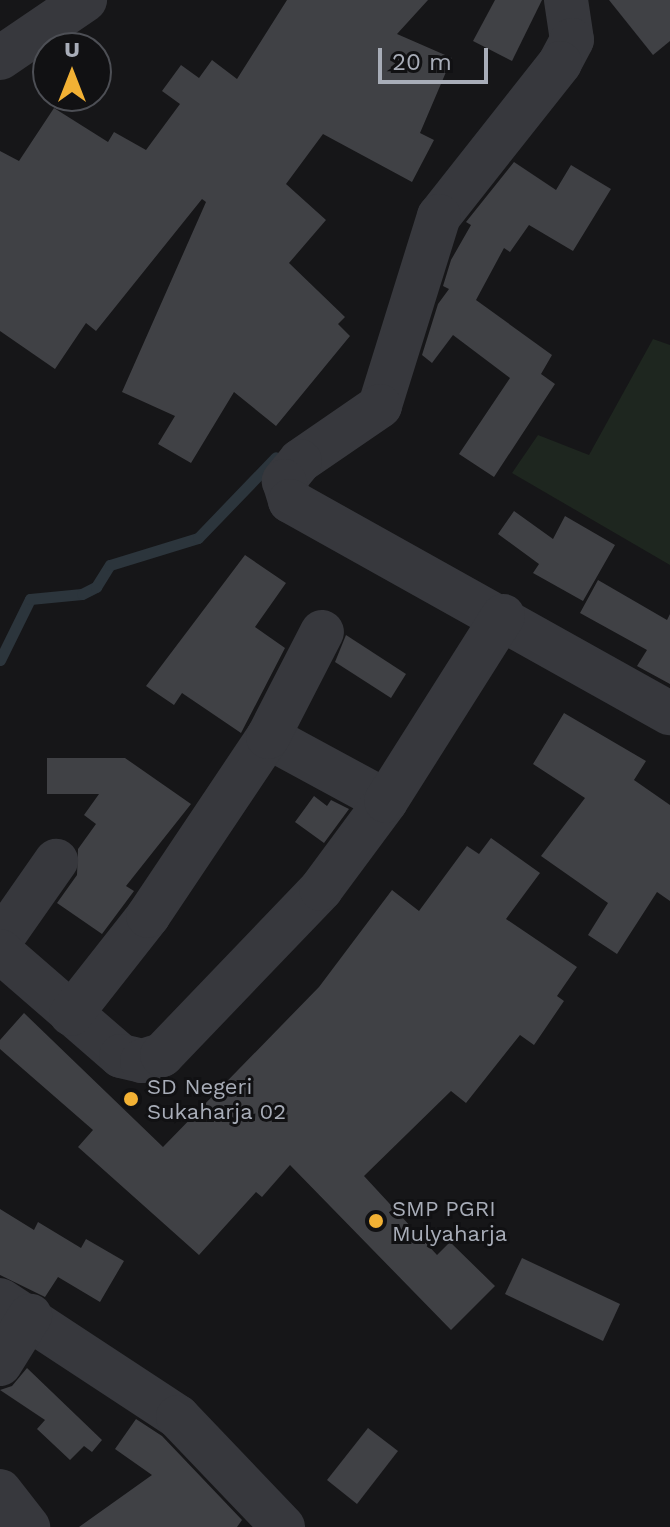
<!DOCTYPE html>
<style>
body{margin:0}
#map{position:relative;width:670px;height:1527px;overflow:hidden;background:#161618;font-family:"Work Sans",sans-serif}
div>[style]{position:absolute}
.green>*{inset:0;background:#1e261f}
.stream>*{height:11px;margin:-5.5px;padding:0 5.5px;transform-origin:5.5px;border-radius:5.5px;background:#2c353c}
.building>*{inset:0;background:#404145}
.minor>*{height:44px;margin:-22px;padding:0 22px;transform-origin:22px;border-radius:22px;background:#37383d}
.dots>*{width:22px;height:22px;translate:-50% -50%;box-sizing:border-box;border:4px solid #111113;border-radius:50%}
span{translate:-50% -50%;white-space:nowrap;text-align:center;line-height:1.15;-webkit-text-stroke:6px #111113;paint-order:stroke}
.poi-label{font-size:22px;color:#a8adb8}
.left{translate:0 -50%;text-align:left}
.north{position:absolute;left:32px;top:32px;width:80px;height:80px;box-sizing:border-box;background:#111113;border:2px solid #4d4f55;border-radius:50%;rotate:0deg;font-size:22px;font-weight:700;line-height:32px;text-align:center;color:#a8adb8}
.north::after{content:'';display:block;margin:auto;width:28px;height:36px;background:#f2b134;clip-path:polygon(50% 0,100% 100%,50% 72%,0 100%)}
.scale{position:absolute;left:378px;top:48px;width:110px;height:36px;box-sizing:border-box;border:4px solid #a8adb8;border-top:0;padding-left:10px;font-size:24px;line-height:28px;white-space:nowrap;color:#a8adb8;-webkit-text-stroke:6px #111113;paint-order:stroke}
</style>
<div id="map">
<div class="green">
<div style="clip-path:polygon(653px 339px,670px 345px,670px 565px,512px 473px,538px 435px,589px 455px)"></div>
</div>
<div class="stream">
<div style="left:0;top:660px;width:68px;rotate:-63.8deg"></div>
<div style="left:30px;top:599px;width:52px;rotate:-5.5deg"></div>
<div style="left:82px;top:594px;width:16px;rotate:-27deg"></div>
<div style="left:96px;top:587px;width:26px;rotate:-58deg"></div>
<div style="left:110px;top:565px;width:92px;rotate:-17.1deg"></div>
<div style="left:198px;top:538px;width:112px;rotate:-46.1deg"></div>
</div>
<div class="building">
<div style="clip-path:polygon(287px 0,428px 0,397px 34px,452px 58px,420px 133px,434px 140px,412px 182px,323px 134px,286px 184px,326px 220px,289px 263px,345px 317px,338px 324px,350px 336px,276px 426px,234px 392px,191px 463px,158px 444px,175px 416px,122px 392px,206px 202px,202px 199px,96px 331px,86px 323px,55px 369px,0 331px,0 151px,19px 161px,54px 108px,108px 142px,114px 132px,146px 150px,180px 104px,162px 91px,181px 65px,199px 78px,212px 60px,237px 79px)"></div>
<div style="clip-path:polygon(495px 0,542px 0,512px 61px,473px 41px)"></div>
<div style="clip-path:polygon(609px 0,670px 0,670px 41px,653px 55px)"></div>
<div style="clip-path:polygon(514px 162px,556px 190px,571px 165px,611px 189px,573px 251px,529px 225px,510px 252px,504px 248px,476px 300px,552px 355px,541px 374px,555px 384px,494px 477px,459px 454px,510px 378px,453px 335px,432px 363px,422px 355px,438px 304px,449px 289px,443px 286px,451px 260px,471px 225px,466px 222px)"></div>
<div style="clip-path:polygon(514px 511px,553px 539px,565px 516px,615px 545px,583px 601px,533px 573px,539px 564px,498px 534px)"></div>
<div style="clip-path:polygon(245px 555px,286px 583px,255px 627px,285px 648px,241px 733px,182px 693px,174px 705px,146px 686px)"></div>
<div style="clip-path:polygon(598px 580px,667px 620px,670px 614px,670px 684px,637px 666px,647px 650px,580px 613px)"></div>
<div style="clip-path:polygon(346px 635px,406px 674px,391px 698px,335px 662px)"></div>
<div style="clip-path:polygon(564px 713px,646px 761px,634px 780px,670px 805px,670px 901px,657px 892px,617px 954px,588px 935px,608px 903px,541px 856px,585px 798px,533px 764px)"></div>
<div style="clip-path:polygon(47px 758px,125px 758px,191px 804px,126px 886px,134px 891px,102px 934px,57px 903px,77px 875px,78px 849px,96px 824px,84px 815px,99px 794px,47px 794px)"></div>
<div style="clip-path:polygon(314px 796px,327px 806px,331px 800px,349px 809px,324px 843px,295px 822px)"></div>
<div style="clip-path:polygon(491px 838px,540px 873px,506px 919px,577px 967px,557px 996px,564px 1001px,534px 1045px,520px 1035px,466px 1103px,451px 1091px,364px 1176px,437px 1255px,450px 1242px,495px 1286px,451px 1330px,290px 1165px,262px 1197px,256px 1192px,199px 1255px,78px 1147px,93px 1130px,0 1049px,0 1040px,24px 1013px,163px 1147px,319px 987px,392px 890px,419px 911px,467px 846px,479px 854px)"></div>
<div style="clip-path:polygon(0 1209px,34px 1230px,38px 1222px,81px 1248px,86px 1239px,124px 1261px,100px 1302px,58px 1277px,45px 1297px,0 1275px)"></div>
<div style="clip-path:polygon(522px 1258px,620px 1304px,603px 1341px,505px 1294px)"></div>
<div style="clip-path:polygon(27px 1368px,102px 1440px,92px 1452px,84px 1446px,70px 1460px,37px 1429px,45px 1420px,0 1390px,12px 1386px)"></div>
<div style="clip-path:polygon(136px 1419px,162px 1436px,242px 1520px,237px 1527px,79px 1527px,152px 1475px,115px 1449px)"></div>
<div style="clip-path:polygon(368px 1428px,398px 1451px,357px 1504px,327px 1480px)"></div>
</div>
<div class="minor">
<div style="left:566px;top:0;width:40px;rotate:81.5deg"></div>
<div style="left:572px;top:40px;width:26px;rotate:118deg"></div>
<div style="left:560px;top:63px;width:195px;rotate:128.3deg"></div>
<div style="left:439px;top:216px;width:199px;rotate:107.3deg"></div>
<div style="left:380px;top:406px;width:97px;rotate:145.5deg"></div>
<div style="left:300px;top:461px;width:26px;rotate:129deg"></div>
<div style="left:284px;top:481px;width:21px;rotate:73deg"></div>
<div style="left:290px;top:501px;width:435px;rotate:29.2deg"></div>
<div style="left:0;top:58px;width:103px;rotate:-34.3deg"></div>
<div style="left:268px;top:737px;width:134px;rotate:28.5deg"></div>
<div style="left:0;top:941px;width:98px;rotate:-55deg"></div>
<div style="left:0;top:951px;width:160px;rotate:41deg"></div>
<div style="left:121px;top:1056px;width:22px;rotate:13deg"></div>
<div style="left:142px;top:1061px;width:21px;rotate:-17deg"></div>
<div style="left:162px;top:1055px;width:230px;rotate:-46.2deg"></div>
<div style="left:321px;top:889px;width:109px;rotate:-53.5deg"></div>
<div style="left:386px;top:801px;width:219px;rotate:-57.7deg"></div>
<div style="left:71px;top:1014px;width:125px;rotate:-51.8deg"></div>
<div style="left:148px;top:916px;width:216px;rotate:-56.2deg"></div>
<div style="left:268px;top:737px;width:118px;rotate:-62.8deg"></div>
<div style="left:0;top:1300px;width:213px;rotate:33.3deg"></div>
<div style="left:178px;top:1417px;width:152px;rotate:46.3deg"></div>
<div style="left:0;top:1364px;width:57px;rotate:-58deg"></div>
<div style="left:0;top:1491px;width:46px;rotate:52.1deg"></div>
</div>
<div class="dots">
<div style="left:131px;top:1099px;background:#f2b134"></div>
<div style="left:376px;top:1221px;background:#f2b134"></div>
</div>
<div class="poi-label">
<span class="left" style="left:147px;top:1099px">SD Negeri<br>Sukaharja 02</span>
<span class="left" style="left:392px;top:1221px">SMP PGRI<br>Mulyaharja</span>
</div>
<div class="north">U</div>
<div class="scale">20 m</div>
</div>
